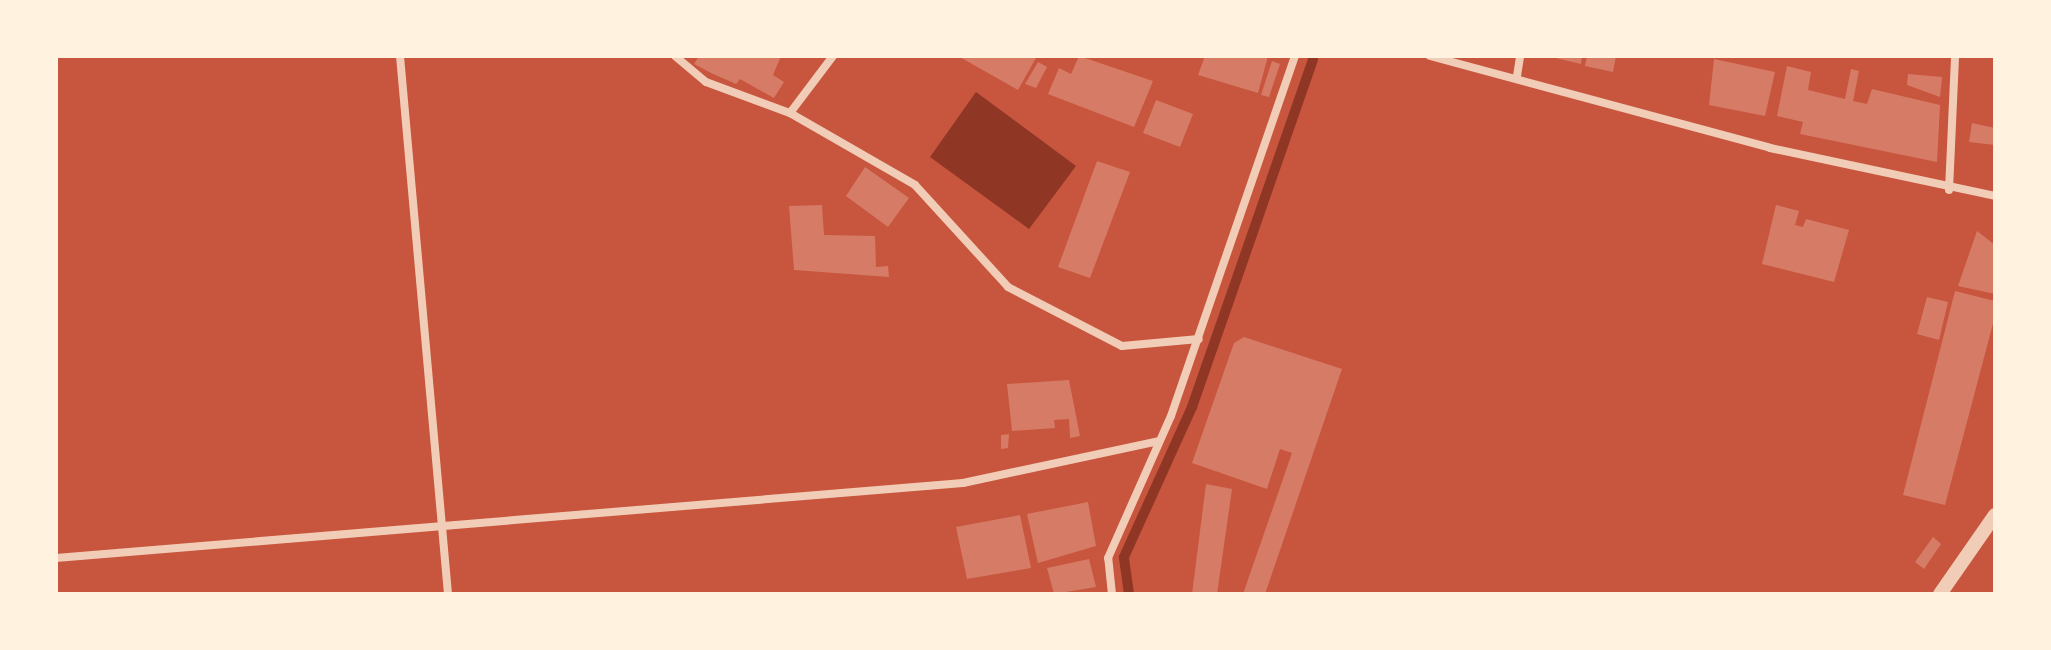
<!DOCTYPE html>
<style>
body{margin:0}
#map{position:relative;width:2051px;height:650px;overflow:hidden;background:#c8553d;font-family:"PT Sans",sans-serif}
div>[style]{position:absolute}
.water>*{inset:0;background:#8f3625}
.stream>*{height:10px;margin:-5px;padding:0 5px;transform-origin:5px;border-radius:5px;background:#8f3625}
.building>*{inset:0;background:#d67c66}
.minor>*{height:8px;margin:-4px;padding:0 4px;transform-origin:4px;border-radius:4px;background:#f1ccb7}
.tertiary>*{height:14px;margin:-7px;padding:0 7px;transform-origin:7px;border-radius:7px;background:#f1ccb7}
span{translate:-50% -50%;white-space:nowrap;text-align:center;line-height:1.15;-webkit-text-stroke:6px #fff3e0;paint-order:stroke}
.frame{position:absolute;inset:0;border:58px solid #fff3e0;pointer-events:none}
</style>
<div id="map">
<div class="water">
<div style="clip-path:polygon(976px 92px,1076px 166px,1029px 229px,930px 157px)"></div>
</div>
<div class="stream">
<div style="left:1129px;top:594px;width:37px;rotate:-98deg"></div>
<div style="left:1124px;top:557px;width:165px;rotate:-65.6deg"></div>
<div style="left:1192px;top:407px;width:368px;rotate:-70.8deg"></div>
</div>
<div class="building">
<div style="clip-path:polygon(699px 56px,781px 56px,773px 75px,784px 82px,774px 98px,740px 79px,736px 84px,711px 73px,694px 64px)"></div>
<div style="clip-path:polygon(958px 56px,1037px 56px,1018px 90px)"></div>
<div style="clip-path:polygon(1079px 56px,1153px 81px,1134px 127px,1048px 94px,1059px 68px,1071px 74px)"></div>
<div style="clip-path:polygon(1205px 56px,1268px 56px,1258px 93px,1198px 75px)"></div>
<div style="clip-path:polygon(1547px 56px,1582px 56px,1581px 64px)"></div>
<div style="clip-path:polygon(1587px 56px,1616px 56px,1613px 72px,1585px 66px)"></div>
<div style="clip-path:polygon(1714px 59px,1775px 72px,1765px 116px,1709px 105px)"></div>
<div style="clip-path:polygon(1272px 61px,1280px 64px,1269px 97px,1261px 95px)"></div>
<div style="clip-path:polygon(1038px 62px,1047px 67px,1036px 88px,1025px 84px)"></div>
<div style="clip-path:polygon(1787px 66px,1811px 72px,1808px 90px,1845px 99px,1851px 69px,1859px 71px,1853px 101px,1867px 104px,1872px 89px,1940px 105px,1937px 162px,1800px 134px,1803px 122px,1777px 116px)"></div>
<div style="clip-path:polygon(1908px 74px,1942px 77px,1940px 97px,1907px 85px)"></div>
<div style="clip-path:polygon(1156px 100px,1193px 114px,1180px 147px,1143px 133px)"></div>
<div style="clip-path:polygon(1972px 123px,1995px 128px,1995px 145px,1969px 142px)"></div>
<div style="clip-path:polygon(1097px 161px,1130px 172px,1090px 278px,1058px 267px)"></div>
<div style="clip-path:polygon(865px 167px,909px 198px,888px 227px,846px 196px)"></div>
<div style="clip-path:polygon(822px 205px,824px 235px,875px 236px,876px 267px,888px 266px,889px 277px,794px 270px,789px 206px)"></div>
<div style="clip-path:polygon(1776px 205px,1799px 211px,1795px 225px,1803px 227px,1806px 219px,1849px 230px,1834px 282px,1762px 264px)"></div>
<div style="clip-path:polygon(1977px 231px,1995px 245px,1995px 294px,1958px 286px)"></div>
<div style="clip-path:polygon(1955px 291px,1995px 301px,1995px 316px,1945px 505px,1903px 495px)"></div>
<div style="clip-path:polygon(1927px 297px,1948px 302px,1939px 340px,1917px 334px)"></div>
<div style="clip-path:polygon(1244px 337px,1342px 369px,1265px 594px,1243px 594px,1292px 453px,1280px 449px,1267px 489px,1192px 463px,1234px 343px)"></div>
<div style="clip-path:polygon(1069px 380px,1080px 436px,1070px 438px,1069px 419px,1054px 420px,1055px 428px,1012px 431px,1007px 384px)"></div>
<div style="clip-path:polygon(1009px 434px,1008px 448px,1001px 449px,1001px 435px)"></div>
<div style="clip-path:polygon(1206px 484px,1232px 489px,1217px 594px,1192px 594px)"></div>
<div style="clip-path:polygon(1088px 502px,1096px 546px,1038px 563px,1027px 514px)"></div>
<div style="clip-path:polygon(1020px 515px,1031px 568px,967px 579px,956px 527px)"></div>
<div style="clip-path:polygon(1933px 537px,1941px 544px,1924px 569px,1915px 562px)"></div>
<div style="clip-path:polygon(1089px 559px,1096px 587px,1054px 594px,1047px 568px)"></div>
</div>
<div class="minor">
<div style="left:400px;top:56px;width:540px;rotate:84.9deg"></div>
<div style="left:675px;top:56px;width:40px;rotate:40deg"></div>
<div style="left:706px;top:82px;width:90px;rotate:20.3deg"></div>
<div style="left:833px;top:56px;width:71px;rotate:127deg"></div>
<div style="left:790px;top:113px;width:144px;rotate:29.9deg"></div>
<div style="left:915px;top:185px;width:138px;rotate:47.6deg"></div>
<div style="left:1008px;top:287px;width:128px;rotate:27.4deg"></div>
<div style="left:1122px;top:346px;width:77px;rotate:-5.2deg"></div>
<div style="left:1430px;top:56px;width:352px;rotate:15.1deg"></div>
<div style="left:1770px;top:148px;width:230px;rotate:12deg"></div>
<div style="left:1517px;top:76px;width:20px;rotate:-81deg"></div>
<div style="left:1949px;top:190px;width:134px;rotate:-87.4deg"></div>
<div style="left:56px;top:558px;width:910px;rotate:-4.73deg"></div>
<div style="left:963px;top:483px;width:200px;rotate:-12.1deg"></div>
<div style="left:1112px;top:594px;width:36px;rotate:-96deg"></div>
<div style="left:1108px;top:558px;width:155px;rotate:-66.1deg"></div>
<div style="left:1171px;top:416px;width:381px;rotate:-71deg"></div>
</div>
<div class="tertiary">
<div style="left:1940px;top:594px;width:96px;rotate:-55.2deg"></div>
</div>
<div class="frame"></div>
</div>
